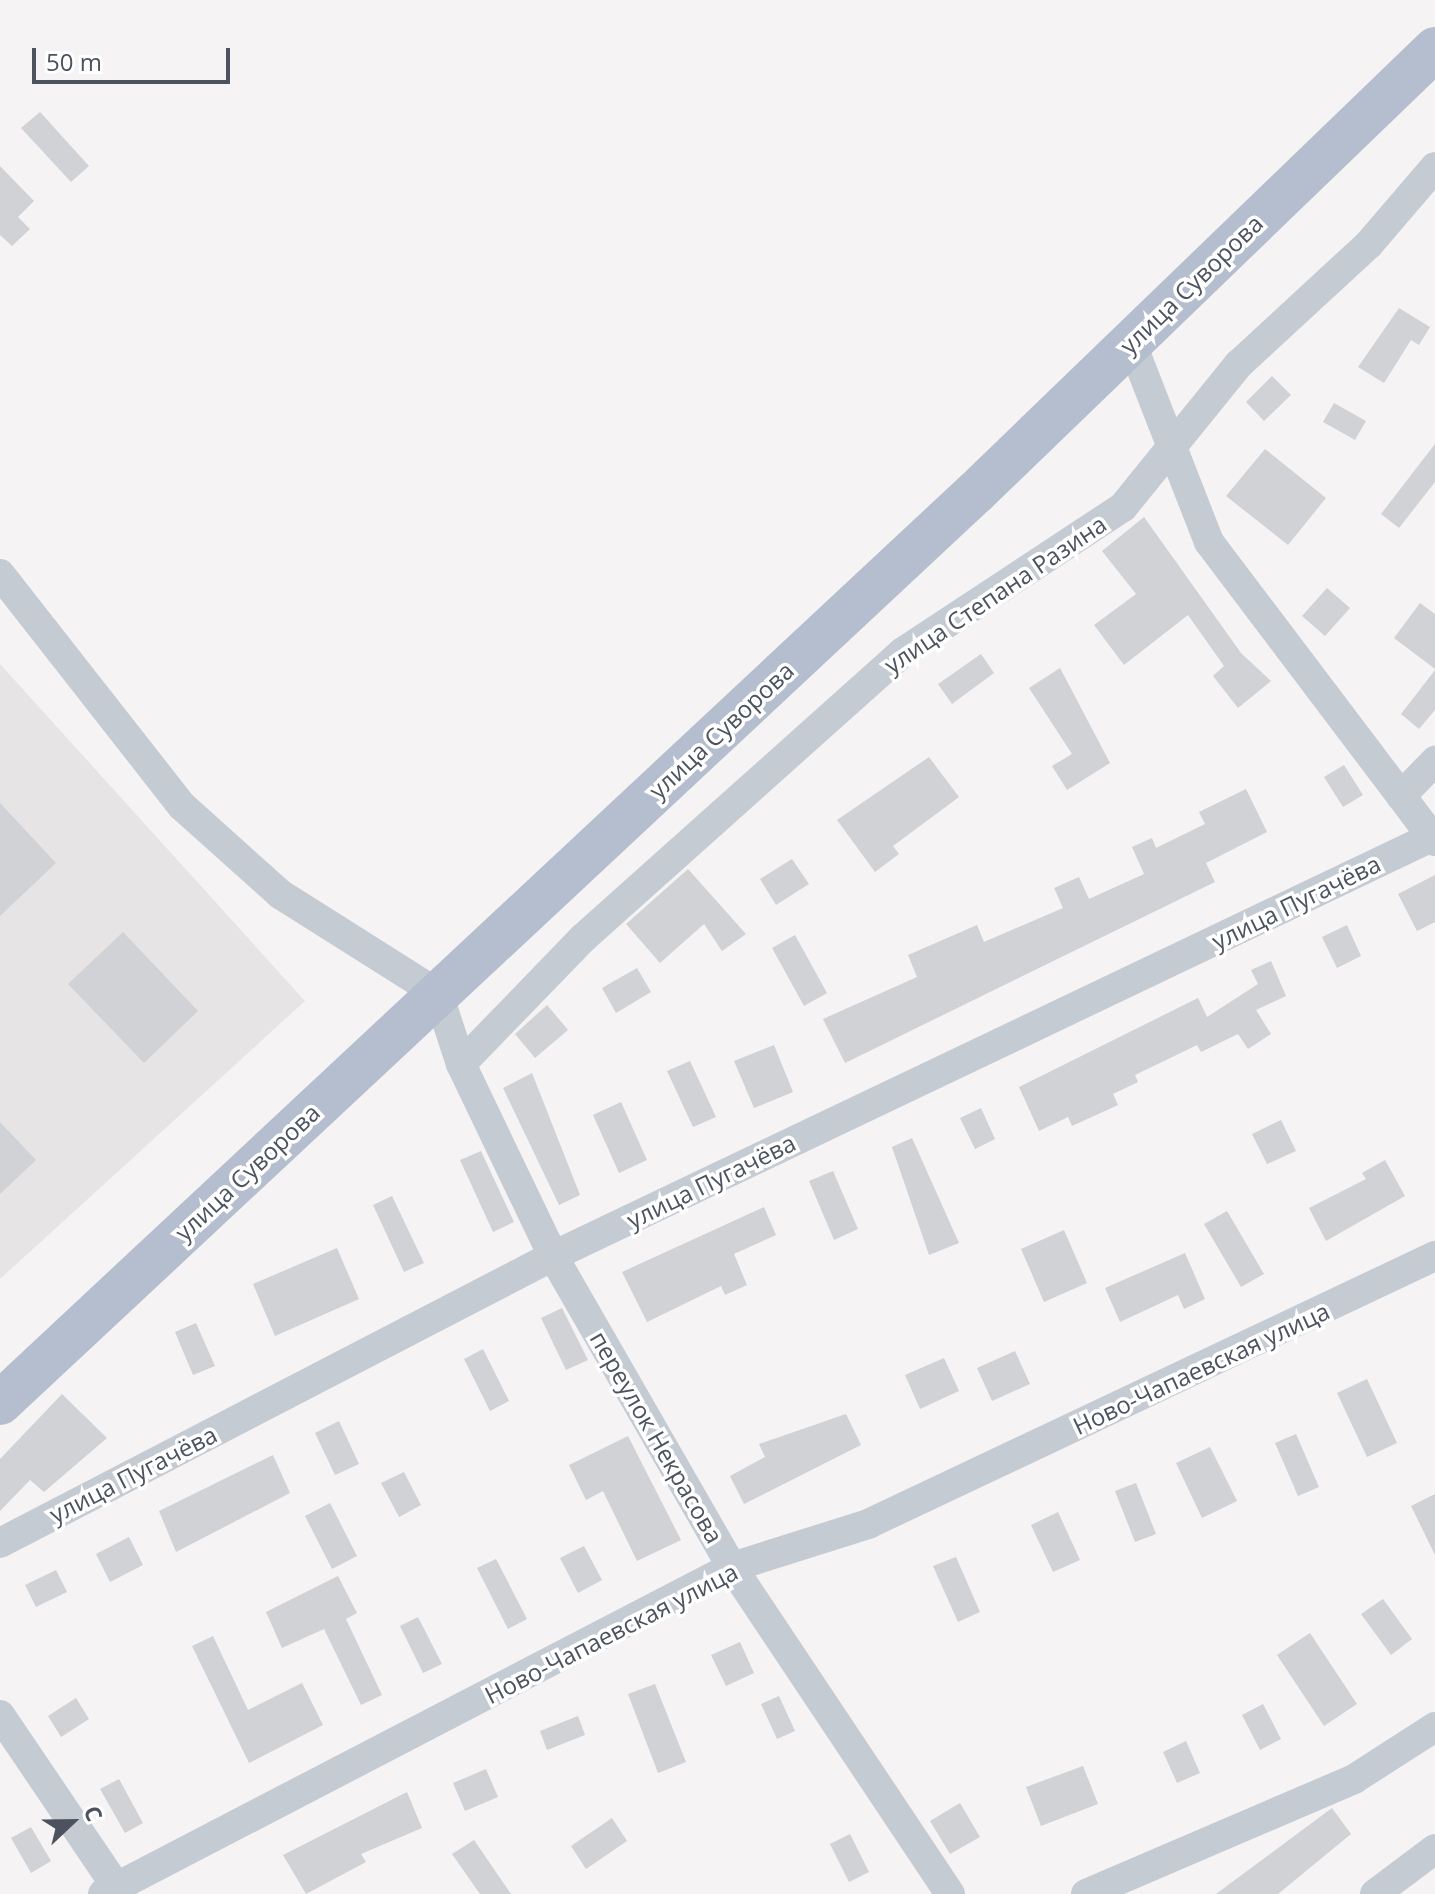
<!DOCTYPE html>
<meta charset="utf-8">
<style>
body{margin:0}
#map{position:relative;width:1435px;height:1894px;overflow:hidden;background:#f5f3f3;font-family:"Open Sans",sans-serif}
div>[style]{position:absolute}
.education>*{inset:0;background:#e6e4e4}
.building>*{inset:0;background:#d0d2d6}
.minor>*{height:30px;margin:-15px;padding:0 15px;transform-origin:15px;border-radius:15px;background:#c5cbd3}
.primary>*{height:44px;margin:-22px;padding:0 22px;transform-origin:22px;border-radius:22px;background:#b5bece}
span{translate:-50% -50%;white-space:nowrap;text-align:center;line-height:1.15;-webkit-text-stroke:7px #fff;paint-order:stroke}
.street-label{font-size:24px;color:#4c535f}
.north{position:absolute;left:32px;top:1782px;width:80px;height:80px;-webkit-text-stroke:6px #fff;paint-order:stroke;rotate:68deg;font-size:22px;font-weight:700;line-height:32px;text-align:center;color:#4c535f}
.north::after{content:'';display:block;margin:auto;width:28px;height:36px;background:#4c535f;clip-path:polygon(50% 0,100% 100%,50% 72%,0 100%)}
.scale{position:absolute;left:32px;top:48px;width:198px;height:36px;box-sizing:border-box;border:4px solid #4c535f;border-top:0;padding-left:10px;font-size:24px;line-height:28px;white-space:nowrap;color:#4c535f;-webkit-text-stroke:6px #fff;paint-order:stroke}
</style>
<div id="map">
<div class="education">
<div style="clip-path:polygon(0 664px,305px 1001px,0 1279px)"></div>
</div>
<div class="building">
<div style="clip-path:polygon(40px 112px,89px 166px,71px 182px,21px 128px)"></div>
<div style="clip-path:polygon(0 166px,34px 201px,18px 217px,30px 229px,12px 246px,0 235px)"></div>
<div style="clip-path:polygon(1399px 308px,1430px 327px,1419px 345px,1411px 340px,1384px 383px,1358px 367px)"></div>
<div style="clip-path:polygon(1272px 376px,1291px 395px,1264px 421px,1246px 402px)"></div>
<div style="clip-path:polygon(1334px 403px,1366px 421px,1355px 440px,1323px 422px)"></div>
<div style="clip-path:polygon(1435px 444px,1435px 482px,1399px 528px,1381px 514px)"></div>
<div style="clip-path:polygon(1265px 449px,1326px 498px,1288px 545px,1226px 496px)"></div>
<div style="clip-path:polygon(1144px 517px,1241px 653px,1271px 681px,1238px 708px,1213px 676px,1224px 666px,1188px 615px,1124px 665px,1094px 625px,1136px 594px,1102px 551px)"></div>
<div style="clip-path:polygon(1327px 588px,1350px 608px,1325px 636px,1302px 616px)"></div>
<div style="clip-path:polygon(1420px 603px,1435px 614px,1435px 669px,1394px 638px)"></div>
<div style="clip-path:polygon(981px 654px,994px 673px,952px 704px,938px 684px)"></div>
<div style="clip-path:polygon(1060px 668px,1110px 763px,1067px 790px,1052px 766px,1072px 754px,1029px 688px)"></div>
<div style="clip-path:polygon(1435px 670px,1435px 710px,1419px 729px,1401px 714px)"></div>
<div style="clip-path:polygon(929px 757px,959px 797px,893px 846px,899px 854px,875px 872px,837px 820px)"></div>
<div style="clip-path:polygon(1344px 765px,1363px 795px,1343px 807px,1324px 777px)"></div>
<div style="clip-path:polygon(1246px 789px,1267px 832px,1206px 863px,1215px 882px,845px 1063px,823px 1019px,917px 977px,908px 955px,977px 925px,984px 942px,1063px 908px,1054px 888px,1079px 877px,1089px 899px,1144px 874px,1132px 847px,1152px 838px,1156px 848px,1205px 824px,1199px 812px)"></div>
<div style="clip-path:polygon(0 803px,56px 863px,0 916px)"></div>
<div style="clip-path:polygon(792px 859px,809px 884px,776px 905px,760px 879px)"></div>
<div style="clip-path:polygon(688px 869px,746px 934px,722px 951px,704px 924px,660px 963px,626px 924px)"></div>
<div style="clip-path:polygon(1435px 875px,1435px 922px,1417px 931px,1398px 894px)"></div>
<div style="clip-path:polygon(1347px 925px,1361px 956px,1337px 968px,1322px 937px)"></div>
<div style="clip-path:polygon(123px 932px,198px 1011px,144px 1063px,68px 984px)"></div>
<div style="clip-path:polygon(795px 935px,827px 993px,804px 1006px,772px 948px)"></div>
<div style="clip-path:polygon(1271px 961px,1286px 996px,1256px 1010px,1271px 1034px,1248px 1049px,1238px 1034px,1201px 1052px,1197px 1045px,1135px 1075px,1138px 1082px,1113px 1094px,1118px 1105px,1072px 1126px,1068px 1117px,1039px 1131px,1019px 1087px,1198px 998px,1207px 1017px,1258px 984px,1251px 970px)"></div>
<div style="clip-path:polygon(637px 968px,651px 992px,616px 1013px,602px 988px)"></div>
<div style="clip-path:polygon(547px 1005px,568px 1030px,535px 1058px,515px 1034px)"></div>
<div style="clip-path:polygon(774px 1045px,793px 1092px,754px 1108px,734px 1061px)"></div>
<div style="clip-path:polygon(690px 1061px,716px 1117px,693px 1127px,667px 1071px)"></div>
<div style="clip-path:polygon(532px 1073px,580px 1195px,559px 1205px,503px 1088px)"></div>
<div style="clip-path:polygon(621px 1102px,647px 1160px,619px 1173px,593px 1115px)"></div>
<div style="clip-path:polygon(981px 1108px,995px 1139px,975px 1149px,960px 1118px)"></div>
<div style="clip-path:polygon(1281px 1120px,1296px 1151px,1267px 1164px,1252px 1134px)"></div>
<div style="clip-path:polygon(0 1122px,36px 1160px,0 1194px)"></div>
<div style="clip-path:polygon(912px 1138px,959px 1243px,929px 1255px,892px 1147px)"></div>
<div style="clip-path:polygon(481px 1151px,514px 1222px,493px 1232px,460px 1160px)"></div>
<div style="clip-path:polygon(1385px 1160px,1405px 1196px,1326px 1241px,1309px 1208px,1366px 1179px,1362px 1173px)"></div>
<div style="clip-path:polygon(833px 1171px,858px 1229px,834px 1240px,809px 1181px)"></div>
<div style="clip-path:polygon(392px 1196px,424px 1263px,404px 1272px,373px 1205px)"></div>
<div style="clip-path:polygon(764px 1207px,776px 1235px,734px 1254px,747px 1285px,725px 1295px,721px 1286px,647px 1322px,622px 1272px)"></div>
<div style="clip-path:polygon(1227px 1211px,1264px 1274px,1241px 1287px,1204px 1224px)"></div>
<div style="clip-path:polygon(1064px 1230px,1087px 1283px,1044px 1302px,1021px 1249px)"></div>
<div style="clip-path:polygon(337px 1248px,359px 1299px,275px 1336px,253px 1284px)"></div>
<div style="clip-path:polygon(1185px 1253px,1205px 1299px,1184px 1309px,1178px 1295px,1120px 1322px,1105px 1288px)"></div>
<div style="clip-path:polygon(562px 1308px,588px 1360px,566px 1370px,541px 1318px)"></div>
<div style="clip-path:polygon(196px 1323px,215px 1366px,193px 1375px,175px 1332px)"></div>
<div style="clip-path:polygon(483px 1349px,509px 1401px,490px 1411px,464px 1359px)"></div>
<div style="clip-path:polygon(1015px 1351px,1030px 1384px,992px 1401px,977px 1368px)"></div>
<div style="clip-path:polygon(944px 1358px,959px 1391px,920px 1409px,905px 1375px)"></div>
<div style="clip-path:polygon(1367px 1379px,1397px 1443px,1367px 1457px,1337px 1393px)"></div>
<div style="clip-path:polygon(62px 1394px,107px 1438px,44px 1492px,30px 1480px,0 1511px,0 1459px)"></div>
<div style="clip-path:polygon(846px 1414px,861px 1445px,744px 1504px,730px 1476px,765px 1457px,759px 1444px)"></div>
<div style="clip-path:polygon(339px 1421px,359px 1464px,335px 1475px,315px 1433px)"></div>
<div style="clip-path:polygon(1296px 1434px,1319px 1487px,1298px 1496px,1275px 1443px)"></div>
<div style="clip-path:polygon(628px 1436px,681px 1540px,637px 1561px,603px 1491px,586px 1500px,569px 1465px)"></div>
<div style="clip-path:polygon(1210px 1447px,1237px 1501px,1202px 1518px,1176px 1463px)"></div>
<div style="clip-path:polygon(273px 1455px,290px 1493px,176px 1552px,159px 1511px)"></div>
<div style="clip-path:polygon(404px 1472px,421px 1505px,399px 1517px,381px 1483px)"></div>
<div style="clip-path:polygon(1136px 1483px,1156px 1534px,1135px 1542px,1115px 1491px)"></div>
<div style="clip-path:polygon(1435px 1494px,1435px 1555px,1411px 1506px)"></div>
<div style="clip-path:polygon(330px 1503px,357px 1556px,332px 1569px,305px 1516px)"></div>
<div style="clip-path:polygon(1058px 1512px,1080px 1560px,1053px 1572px,1031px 1525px)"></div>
<div style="clip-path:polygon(129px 1537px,143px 1565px,110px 1582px,96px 1554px)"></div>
<div style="clip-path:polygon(584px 1546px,602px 1580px,578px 1593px,560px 1558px)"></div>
<div style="clip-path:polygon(956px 1557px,980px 1612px,958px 1622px,933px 1566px)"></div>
<div style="clip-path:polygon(496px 1559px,527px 1619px,508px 1629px,477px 1568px)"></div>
<div style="clip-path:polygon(56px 1570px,67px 1592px,36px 1607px,25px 1585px)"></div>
<div style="clip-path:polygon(338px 1576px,357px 1613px,346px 1619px,382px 1695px,361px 1705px,324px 1629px,282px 1648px,266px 1612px)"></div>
<div style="clip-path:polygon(1383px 1599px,1412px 1639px,1391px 1655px,1361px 1614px)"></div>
<div style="clip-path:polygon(418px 1617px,442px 1664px,423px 1673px,400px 1626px)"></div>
<div style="clip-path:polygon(1310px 1633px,1357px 1704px,1324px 1726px,1277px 1655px)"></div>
<div style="clip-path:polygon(213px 1636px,248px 1710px,302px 1683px,323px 1725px,249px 1763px,192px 1646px)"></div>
<div style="clip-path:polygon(740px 1642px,754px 1673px,726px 1686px,711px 1655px)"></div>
<div style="clip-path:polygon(655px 1684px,686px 1762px,658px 1773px,628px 1694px)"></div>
<div style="clip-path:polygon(779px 1696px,795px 1731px,777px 1739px,761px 1704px)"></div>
<div style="clip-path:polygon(76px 1698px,89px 1719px,61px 1737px,48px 1716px)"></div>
<div style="clip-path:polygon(1263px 1704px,1281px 1739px,1260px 1750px,1242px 1715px)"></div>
<div style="clip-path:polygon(578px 1716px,585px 1735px,547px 1750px,540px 1731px)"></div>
<div style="clip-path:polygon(1186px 1741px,1200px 1773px,1177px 1783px,1163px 1752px)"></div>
<div style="clip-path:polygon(1083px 1766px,1098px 1804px,1041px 1826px,1026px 1787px)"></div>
<div style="clip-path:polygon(486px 1769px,498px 1797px,465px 1811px,453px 1783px)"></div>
<div style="clip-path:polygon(119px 1779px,143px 1823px,125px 1833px,100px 1789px)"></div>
<div style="clip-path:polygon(407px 1792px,422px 1828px,361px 1854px,366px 1862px,306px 1894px,283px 1855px)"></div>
<div style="clip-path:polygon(960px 1803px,980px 1837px,950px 1854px,930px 1821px)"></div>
<div style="clip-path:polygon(1332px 1808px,1351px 1834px,1278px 1894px,1216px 1894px)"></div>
<div style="clip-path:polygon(612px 1818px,627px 1841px,586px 1869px,571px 1846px)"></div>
<div style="clip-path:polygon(31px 1827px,51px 1861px,31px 1873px,11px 1838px)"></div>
<div style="clip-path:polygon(850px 1834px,869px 1872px,849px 1882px,830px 1844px)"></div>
<div style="clip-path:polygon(474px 1840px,511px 1894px,480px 1894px,452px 1854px)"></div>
</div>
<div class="minor">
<div style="left:1131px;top:342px;width:215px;rotate:68.7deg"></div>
<div style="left:1209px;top:542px;width:375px;rotate:52.9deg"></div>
<div style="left:0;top:574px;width:295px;rotate:51.9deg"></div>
<div style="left:182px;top:806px;width:132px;rotate:41.9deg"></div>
<div style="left:280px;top:894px;width:187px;rotate:32.3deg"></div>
<div style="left:438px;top:994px;width:74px;rotate:71.8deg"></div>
<div style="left:461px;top:1064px;width:213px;rotate:64.4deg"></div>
<div style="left:553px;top:1256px;width:359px;rotate:60.1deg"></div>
<div style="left:732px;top:1567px;width:393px;rotate:56.3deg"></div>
<div style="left:1401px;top:796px;width:49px;rotate:-45.8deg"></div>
<div style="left:461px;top:1064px;width:174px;rotate:-45.9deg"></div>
<div style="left:582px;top:939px;width:431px;rotate:-41.8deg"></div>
<div style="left:903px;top:652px;width:263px;rotate:-33.4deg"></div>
<div style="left:1123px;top:507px;width:184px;rotate:-51deg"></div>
<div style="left:1239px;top:364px;width:177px;rotate:-42.7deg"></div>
<div style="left:1369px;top:244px;width:101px;rotate:-49.4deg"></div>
<div style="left:0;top:1543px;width:623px;rotate:-27.43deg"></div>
<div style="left:553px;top:1256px;width:974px;rotate:-25.49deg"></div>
<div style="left:0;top:1715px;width:216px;rotate:55.9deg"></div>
<div style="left:103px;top:1894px;width:709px;rotate:-27.47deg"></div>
<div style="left:732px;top:1567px;width:143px;rotate:-17.5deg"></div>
<div style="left:868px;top:1524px;width:627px;rotate:-25.3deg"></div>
<div style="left:1086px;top:1894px;width:292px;rotate:-23.2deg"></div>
<div style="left:1354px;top:1779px;width:96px;rotate:-32.7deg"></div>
<div style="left:1375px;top:1894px;width:75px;rotate:-36.9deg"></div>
</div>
<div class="primary">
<div style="left:0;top:1403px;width:1335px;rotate:-43.03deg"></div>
<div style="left:976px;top:492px;width:638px;rotate:-43.98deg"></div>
</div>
<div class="street-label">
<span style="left:1191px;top:284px;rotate:-44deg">улица Суворова</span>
<span style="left:995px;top:594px;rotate:-34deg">улица Степана Разина</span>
<span style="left:721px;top:730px;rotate:-43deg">улица Суворова</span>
<span style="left:1296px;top:902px;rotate:-26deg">улица Пугачёва</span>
<span style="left:247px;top:1172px;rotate:-43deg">улица Суворова</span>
<span style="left:711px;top:1181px;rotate:-26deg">улица Пугачёва</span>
<span style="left:1201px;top:1368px;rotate:-25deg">Ново-Чапаевская улица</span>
<span style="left:657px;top:1437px;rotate:60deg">переулок Некрасова</span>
<span style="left:133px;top:1474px;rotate:-27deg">улица Пугачёва</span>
<span style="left:611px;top:1633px;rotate:-27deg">Ново-Чапаевская улица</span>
</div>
<div class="north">С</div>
<div class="scale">50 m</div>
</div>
